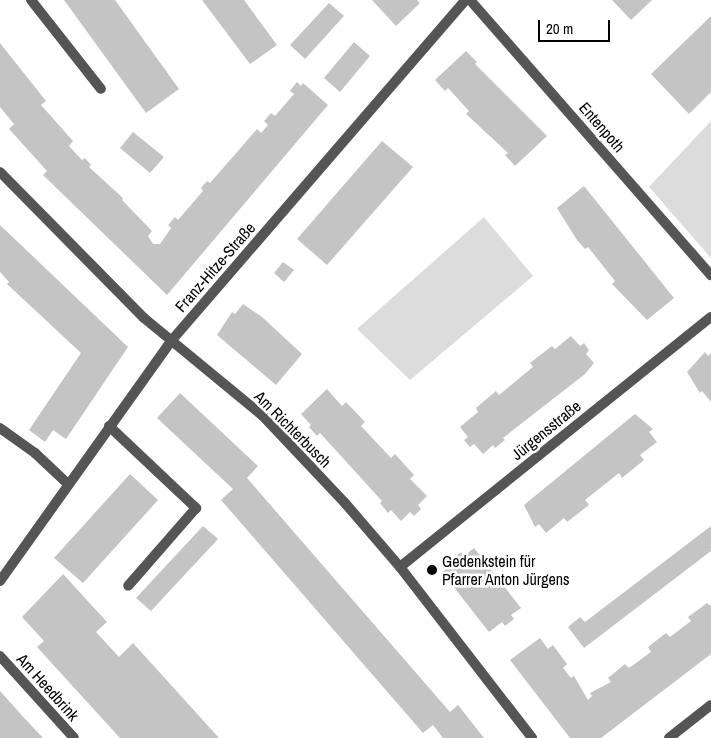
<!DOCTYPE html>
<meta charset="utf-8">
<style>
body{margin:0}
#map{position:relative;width:711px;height:738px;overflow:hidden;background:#fff;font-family:"Archivo Narrow",sans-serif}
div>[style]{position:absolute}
.green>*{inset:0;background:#dcdcdc}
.building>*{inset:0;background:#c4c4c4}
.lane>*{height:10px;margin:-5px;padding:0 5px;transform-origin:5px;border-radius:5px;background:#555}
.street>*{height:10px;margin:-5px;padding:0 5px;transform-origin:5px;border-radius:5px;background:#555}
.dots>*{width:14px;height:14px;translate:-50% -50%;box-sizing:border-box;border:2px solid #fff;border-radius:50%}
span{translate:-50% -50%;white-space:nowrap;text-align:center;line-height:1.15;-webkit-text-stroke:5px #fff;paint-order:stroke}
.street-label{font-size:16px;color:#000}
.poi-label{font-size:16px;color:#000}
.left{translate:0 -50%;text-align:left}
.scale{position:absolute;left:538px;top:20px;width:72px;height:22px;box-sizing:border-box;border:2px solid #000;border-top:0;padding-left:6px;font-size:15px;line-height:18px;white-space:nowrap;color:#000;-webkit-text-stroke:4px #fff;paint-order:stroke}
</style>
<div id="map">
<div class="green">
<div style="clip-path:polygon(711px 121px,711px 258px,649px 187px)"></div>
<div style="clip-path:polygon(484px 217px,533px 276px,410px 380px,357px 329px)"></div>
</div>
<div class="building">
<div style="clip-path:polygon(64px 0,115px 0,179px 89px,146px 113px)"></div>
<div style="clip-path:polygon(202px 0,244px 0,277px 45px,250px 64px)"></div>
<div style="clip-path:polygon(372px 0,417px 0,420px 3px,396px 26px)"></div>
<div style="clip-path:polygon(612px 0,652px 0,631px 20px)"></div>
<div style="clip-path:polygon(329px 3px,344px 16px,305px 59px,290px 45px)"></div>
<div style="clip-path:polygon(711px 16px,711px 92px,689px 114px,651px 74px)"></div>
<div style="clip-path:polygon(354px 42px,370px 56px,340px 92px,324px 78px)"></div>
<div style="clip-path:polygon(0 43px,46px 101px,41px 105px,73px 141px,69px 146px,82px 160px,85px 158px,91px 165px,89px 167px,123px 198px,122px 200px,152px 231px,148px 236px,153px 244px,160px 244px,171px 228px,168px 225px,175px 217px,178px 220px,203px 191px,201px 188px,207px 181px,210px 183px,257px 129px,261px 133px,268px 125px,264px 121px,271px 113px,275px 116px,294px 94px,290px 91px,297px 82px,301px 86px,303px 83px,328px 105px,167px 295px,43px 175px,47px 171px,9px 129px,14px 124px,0 107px)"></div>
<div style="clip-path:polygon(466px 51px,477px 62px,475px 64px,547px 136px,515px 166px,505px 155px,508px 153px,466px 114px,469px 111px,448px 88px,445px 91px,435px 80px)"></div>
<div style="clip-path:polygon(133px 132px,164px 157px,150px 173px,120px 148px)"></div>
<div style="clip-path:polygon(382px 141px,413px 167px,327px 265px,297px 239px)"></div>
<div style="clip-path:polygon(584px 186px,674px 298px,647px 320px,612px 284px,615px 281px,588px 247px,585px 249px,577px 240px,557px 208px)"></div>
<div style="clip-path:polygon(0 225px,128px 347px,66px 439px,53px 430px,45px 442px,29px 430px,81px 353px,7px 284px,9px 282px,0 272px)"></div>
<div style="clip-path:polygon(283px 262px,294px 270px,284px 282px,274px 273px)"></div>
<div style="clip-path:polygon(243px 304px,262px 317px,302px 354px,276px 385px,217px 335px,232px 312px,235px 314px)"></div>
<div style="clip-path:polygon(571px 336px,580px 346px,584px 343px,589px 350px,586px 354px,594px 363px,585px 374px,503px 438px,505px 440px,495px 448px,493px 445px,483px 454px,474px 444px,470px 447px,464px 440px,468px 437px,460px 427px,478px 412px,476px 408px,496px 391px,499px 395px,533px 367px,530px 363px,552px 346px,555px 349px)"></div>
<div style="clip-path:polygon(705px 352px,708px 356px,711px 353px,711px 402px,702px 391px,700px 393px,687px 372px)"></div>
<div style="clip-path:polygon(327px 389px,342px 406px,346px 402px,365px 422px,361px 426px,391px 458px,395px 454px,414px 475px,410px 479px,427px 496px,418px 505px,421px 509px,414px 516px,410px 512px,401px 521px,391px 510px,388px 513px,380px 503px,382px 501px,320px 433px,317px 436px,309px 427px,311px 425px,301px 414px)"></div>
<div style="clip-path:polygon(180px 393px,258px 466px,247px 478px,450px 712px,458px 705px,484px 738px,443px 738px,433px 725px,423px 733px,221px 500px,233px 489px,157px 418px)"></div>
<div style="clip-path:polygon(635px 414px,653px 429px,649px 432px,657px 442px,640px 455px,644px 460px,622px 478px,619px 473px,585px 500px,589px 505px,567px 522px,564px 518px,546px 533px,539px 524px,535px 527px,524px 505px)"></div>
<div style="clip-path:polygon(130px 474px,158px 500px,83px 583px,54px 558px)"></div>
<div style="clip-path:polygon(203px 526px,218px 539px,151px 611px,136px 598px)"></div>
<div style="clip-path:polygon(711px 526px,711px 551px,584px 648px,568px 627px,580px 617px,585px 622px)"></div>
<div style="clip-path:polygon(474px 548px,521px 608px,511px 615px,514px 619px,505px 626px,502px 622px,489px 632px,442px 572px,456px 562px,453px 559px,461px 552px,464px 556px)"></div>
<div style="clip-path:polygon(63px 574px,107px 622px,96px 632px,119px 657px,133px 643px,219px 738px,120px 738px,37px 647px,44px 641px,22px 617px)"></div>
<div style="clip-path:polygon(707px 603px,711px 606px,711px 654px,601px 738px,570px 738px,510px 660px,540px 638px,548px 649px,553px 645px,567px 664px,563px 668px,571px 678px,574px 676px,588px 700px,592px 696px,590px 693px,611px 682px,608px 678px,625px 664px,629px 668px,651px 652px,648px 647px,666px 633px,670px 637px,691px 621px,688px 617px)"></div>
<div style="clip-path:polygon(0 691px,27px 721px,43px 738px,0 738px)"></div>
</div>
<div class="lane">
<div style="left:31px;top:0;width:113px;rotate:51.8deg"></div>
<div style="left:109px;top:426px;width:120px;rotate:43.3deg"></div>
<div style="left:196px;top:508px;width:103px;rotate:131.1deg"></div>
<div style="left:0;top:428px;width:43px;rotate:35.5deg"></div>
<div style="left:35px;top:453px;width:45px;rotate:43.2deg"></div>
</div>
<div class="street">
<div style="left:470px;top:0;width:366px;rotate:48.8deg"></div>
<div style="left:0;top:172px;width:205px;rotate:45.4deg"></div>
<div style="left:144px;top:318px;width:154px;rotate:39.5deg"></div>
<div style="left:263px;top:416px;width:120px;rotate:46.7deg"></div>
<div style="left:345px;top:503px;width:84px;rotate:49.3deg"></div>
<div style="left:400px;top:567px;width:216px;rotate:52.3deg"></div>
<div style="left:400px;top:567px;width:399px;rotate:-38.8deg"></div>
<div style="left:0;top:581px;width:296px;rotate:-54.5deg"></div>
<div style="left:172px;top:340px;width:449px;rotate:-49.2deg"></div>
<div style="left:0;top:656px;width:110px;rotate:47.9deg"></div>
<div style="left:669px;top:738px;width:53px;rotate:-38.2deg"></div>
</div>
<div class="dots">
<div style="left:432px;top:570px;background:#000"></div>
</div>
<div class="street-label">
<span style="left:602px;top:127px;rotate:49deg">Entenpoth</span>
<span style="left:215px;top:267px;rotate:-49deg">Franz-Hitze-Straße</span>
<span style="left:293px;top:429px;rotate:45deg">Am Richterbusch</span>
<span style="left:546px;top:430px;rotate:-39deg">Jürgensstraße</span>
<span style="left:48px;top:687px;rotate:48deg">Am Heedbrink</span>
</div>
<div class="poi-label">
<span class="left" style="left:442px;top:570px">Gedenkstein für<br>Pfarrer Anton Jürgens</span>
</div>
<div class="scale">20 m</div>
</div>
